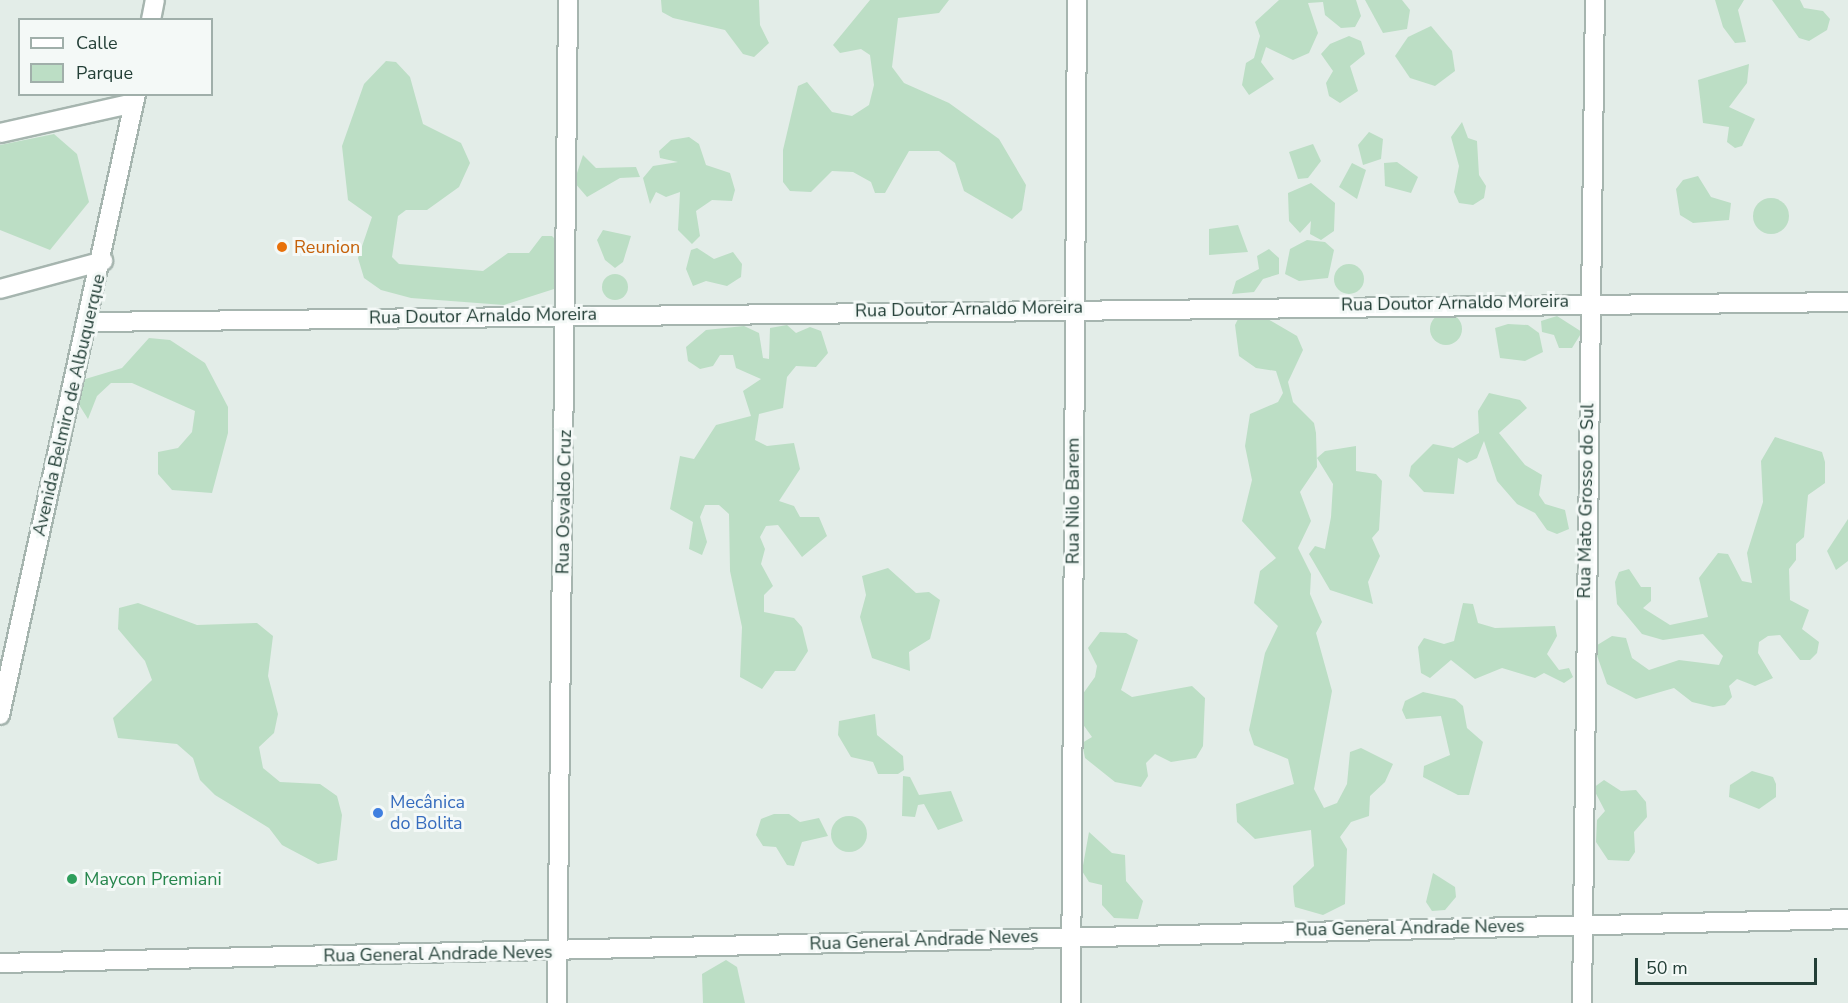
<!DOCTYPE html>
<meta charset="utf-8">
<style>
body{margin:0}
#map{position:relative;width:1848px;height:1003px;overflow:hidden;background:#e3ede8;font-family:"Nunito Sans",sans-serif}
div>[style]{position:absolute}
.green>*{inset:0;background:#bcdec5}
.round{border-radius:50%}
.roads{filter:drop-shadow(2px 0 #a6b5af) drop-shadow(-2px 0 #a6b5af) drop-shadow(0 2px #a6b5af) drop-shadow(0 -2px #a6b5af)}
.minor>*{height:18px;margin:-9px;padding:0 9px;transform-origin:9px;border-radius:9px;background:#fff}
.secondary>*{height:18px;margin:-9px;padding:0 9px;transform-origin:9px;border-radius:9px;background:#fff}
.dots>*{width:16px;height:16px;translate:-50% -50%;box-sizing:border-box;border:3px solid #f4f9f7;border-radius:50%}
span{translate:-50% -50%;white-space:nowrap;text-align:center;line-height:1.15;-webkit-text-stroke:6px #f4f9f7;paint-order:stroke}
.food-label{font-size:18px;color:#c56008}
.left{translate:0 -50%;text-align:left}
.street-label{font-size:18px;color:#233f37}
.shop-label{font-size:18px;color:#366cbe}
.leisure-label{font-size:18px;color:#27864d}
.legend{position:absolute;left:18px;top:18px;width:195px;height:78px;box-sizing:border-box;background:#f4f9f7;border:2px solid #a0afaa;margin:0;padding:8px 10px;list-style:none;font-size:18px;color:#233f37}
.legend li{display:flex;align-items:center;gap:12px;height:30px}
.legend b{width:30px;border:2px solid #a0afaa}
.scale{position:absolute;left:1635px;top:958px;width:182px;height:27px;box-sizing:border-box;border:3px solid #233f37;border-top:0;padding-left:8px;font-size:18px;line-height:21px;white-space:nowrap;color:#233f37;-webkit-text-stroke:4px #f4f9f7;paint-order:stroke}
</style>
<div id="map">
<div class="green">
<div style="clip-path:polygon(661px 0,759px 0,760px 25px,769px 43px,754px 57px,743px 54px,725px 30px,673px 18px,662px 12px)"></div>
<div style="clip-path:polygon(870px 0,949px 0,939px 13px,898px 18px,892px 67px,904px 83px,949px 103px,999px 139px,1026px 185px,1022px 210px,1012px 219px,964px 191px,955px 163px,939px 151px,909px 151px,885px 193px,875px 193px,871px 182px,853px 172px,832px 171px,811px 192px,790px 191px,783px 182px,783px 150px,798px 86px,807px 82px,832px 112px,852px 116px,869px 105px,874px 85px,870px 55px,861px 49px,840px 53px,833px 45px)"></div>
<div style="clip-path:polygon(1279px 0,1356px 0,1361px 16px,1355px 27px,1341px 28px,1325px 15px,1323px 2px,1308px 3px,1318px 33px,1309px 53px,1293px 60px,1266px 47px,1261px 62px,1274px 79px,1249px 95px,1242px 85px,1246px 63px,1254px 58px,1260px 36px,1255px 22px)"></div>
<div style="clip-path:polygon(1365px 0,1402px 0,1410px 10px,1407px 29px,1383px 33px)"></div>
<div style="clip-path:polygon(1715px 0,1744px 0,1738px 10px,1746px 42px,1735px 43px,1723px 27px)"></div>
<div style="clip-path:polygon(1772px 0,1800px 0,1804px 8px,1823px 11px,1830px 19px,1827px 30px,1809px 41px,1799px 38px)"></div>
<div style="clip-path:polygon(1431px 26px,1452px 51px,1455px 71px,1435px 86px,1410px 78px,1395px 56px,1408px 37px)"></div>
<div style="clip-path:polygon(1349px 36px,1361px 41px,1365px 54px,1350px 66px,1358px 91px,1340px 103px,1329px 96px,1326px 83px,1333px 71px,1321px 54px,1330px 44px)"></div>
<div style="clip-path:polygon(386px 61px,396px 62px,410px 77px,423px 124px,461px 143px,470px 163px,459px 187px,427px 210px,406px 210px,398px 216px,392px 257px,399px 264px,483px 271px,508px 253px,529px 253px,542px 236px,552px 236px,567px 251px,554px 289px,504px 305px,411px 298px,381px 290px,364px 278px,358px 258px,372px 217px,348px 200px,342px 146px,364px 84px)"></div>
<div style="clip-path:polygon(1749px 64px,1747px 83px,1729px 107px,1755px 119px,1742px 146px,1735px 148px,1727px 142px,1729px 127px,1703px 123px,1698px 80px)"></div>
<div style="clip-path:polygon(1462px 122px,1468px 138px,1477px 141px,1479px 175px,1486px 186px,1484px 198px,1473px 205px,1459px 203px,1454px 192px,1459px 166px,1451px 137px)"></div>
<div style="clip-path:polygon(1369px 132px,1383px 139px,1381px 159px,1363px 165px,1358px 145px)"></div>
<div style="clip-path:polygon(54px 134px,77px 154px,89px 202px,50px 250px,0 230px,0 145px)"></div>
<div style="clip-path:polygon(689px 137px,699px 144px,706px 165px,730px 173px,735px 190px,732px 201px,712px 200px,696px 211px,700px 236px,692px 244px,678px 230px,680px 192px,666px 197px,656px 192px,650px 204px,643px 178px,653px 166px,678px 162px,660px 158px,659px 151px,671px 140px)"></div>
<div style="clip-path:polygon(1313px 144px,1321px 161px,1308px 178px,1298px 179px,1289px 152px)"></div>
<div style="clip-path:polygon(583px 155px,596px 168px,636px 167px,640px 177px,620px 178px,587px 197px,574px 182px)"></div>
<div style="clip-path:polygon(1397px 162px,1418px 177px,1411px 193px,1385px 186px,1384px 163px)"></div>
<div style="clip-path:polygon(1352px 163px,1366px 170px,1357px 199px,1339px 187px)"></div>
<div style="clip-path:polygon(1698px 176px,1711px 197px,1731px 203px,1729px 220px,1693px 223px,1680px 215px,1676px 189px,1683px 180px)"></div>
<div style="clip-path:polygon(1311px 183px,1335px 203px,1334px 231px,1321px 240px,1310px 234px,1311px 221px,1300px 233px,1289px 221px,1288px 193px)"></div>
<div class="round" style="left:1753px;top:198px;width:36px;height:36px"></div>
<div style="clip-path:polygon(1238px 225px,1248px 252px,1209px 255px,1209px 229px)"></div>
<div style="clip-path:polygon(603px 230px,631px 236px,623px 262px,615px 268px,605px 260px,597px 240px)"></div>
<div style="clip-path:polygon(1307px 240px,1325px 242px,1334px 250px,1328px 278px,1299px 281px,1285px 274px,1290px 249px)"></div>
<div style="clip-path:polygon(697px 248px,714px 259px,733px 252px,742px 264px,741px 277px,727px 286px,706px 281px,693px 286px,686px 269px,691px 250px)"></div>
<div style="clip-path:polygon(1269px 249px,1279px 258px,1279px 274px,1263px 279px,1254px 292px,1232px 294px,1236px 281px,1259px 269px,1257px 256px)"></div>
<div class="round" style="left:1334px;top:264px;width:30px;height:30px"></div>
<div class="round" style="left:602px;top:274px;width:26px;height:26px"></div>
<div class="round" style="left:1430px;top:313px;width:32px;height:32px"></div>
<div style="clip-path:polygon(1259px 314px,1297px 336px,1303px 350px,1288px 382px,1293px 402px,1314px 423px,1316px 433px,1317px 467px,1300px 492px,1311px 521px,1298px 548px,1311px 574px,1310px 594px,1322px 622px,1316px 633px,1332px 691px,1314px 789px,1324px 808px,1337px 803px,1347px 784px,1350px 752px,1361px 748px,1393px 764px,1385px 782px,1370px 796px,1369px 816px,1351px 822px,1340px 837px,1347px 849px,1345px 904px,1323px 915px,1295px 907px,1294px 901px,1293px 886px,1314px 866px,1311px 830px,1255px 839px,1237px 822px,1236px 804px,1294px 784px,1288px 759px,1254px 745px,1249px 730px,1265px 653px,1278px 626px,1254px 603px,1260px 571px,1276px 558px,1242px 521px,1252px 480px,1245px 446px,1250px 414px,1278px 402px,1283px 393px,1276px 371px,1256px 368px,1239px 356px,1235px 325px,1240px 315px)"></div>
<div style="clip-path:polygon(1557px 316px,1582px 332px,1572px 348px,1559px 348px,1554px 335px,1542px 332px,1541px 321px)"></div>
<div style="clip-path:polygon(1508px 324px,1528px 325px,1539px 333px,1543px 352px,1525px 361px,1500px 358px,1495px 328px)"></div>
<div style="clip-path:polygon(787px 325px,796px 333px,810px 327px,821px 331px,828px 353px,816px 367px,796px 366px,787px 377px,783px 408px,759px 414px,755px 440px,767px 446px,794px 443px,800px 469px,779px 501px,794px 506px,800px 517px,819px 517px,827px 536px,802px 557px,778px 525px,766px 526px,760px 537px,765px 549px,761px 564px,773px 586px,764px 595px,764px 612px,794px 618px,802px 627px,808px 651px,795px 671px,775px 671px,762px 689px,740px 677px,742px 627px,730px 571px,729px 514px,719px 505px,705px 505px,700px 517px,707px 542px,702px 555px,689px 549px,693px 522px,670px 509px,680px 456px,694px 459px,716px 425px,751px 416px,743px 391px,761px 379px,736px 368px,733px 355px,720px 355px,713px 366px,700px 369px,688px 361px,686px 347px,706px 330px,744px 326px,759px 333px,763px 358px,769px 359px,770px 328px)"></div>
<div style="clip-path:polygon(149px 338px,170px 340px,205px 363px,228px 407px,228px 433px,212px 493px,172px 490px,158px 474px,158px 452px,178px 448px,192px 432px,195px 411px,132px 383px,111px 383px,97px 396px,88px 419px,76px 400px,82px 380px,122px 368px)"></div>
<div style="clip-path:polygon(1489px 393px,1520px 400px,1527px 408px,1499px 433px,1525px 465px,1542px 475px,1539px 495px,1545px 504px,1565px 510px,1569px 529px,1557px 534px,1547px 530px,1535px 513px,1517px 504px,1497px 481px,1484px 441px,1477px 458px,1467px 463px,1458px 458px,1454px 494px,1424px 492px,1409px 476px,1411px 466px,1433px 444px,1453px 448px,1479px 433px,1478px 411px)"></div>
<div style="clip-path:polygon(1775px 437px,1822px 452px,1825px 462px,1825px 483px,1808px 495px,1804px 537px,1796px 544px,1796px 560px,1789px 569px,1790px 600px,1809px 610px,1802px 629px,1819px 642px,1817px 653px,1810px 660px,1800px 660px,1780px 635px,1768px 636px,1759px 642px,1758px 653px,1773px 678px,1755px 686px,1737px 679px,1729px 686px,1732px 697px,1725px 705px,1713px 707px,1692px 702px,1674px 688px,1636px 699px,1607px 684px,1594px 647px,1612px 636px,1626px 638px,1632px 658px,1649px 670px,1679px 660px,1719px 665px,1723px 656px,1703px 634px,1663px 640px,1642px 634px,1617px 604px,1615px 582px,1619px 572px,1629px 569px,1641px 587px,1651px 587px,1651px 601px,1643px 608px,1670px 625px,1708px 617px,1699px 578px,1718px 553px,1728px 554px,1742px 581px,1752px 583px,1747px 553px,1763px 502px,1761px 461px)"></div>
<div style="clip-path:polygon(1356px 446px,1356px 471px,1376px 474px,1382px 481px,1379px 530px,1372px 538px,1380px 556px,1368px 582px,1373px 604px,1330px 590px,1309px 554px,1315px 546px,1325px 549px,1331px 517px,1333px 484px,1317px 458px,1325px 451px)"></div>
<div style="clip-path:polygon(1848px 519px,1848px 561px,1836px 570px,1827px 551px)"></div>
<div style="clip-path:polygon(888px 568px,916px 593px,929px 592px,940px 600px,930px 639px,909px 652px,910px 671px,872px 658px,860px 617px,866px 595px,862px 576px)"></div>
<div style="clip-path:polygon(138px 603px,197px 625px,257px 623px,273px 636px,268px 676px,278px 714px,274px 733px,259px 747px,263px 768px,280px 782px,320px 784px,337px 796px,342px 815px,337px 860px,318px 864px,282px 845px,269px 828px,215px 795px,200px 780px,193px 758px,177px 744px,118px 738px,113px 718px,152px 680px,145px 661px,118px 629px,119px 608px)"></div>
<div style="clip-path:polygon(1463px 603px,1473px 604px,1478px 623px,1495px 628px,1555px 626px,1557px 636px,1547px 654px,1559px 670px,1569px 668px,1573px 677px,1564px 683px,1544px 673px,1535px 678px,1502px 668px,1475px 679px,1451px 660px,1430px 678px,1421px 673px,1418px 647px,1424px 638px,1444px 644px,1454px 641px)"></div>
<div style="clip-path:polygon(1100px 632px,1126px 633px,1138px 640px,1121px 690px,1132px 697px,1192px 686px,1205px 698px,1203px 746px,1196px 758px,1171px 762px,1155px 754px,1146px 763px,1148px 776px,1141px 787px,1115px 782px,1085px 758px,1082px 743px,1092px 737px,1077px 716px,1077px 702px,1095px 677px,1097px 666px,1088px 648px)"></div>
<div style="clip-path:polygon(1423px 692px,1455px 699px,1463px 706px,1467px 728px,1483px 742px,1469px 795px,1458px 795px,1423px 777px,1424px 766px,1450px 755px,1441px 716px,1406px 719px,1402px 710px,1405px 701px)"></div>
<div style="clip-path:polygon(875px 714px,877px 735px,903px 756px,904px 770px,898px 774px,878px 774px,873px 762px,851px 757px,838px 735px,839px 721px)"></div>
<div style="clip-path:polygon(1752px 771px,1773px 777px,1776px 784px,1776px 797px,1759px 809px,1729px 797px,1730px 785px)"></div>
<div style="clip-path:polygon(903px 776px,910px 777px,919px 795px,951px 791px,963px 821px,938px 830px,924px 804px,918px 805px,915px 817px,902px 816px)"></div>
<div style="clip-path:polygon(1604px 780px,1621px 791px,1636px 790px,1646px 802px,1647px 817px,1634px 832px,1635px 852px,1629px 861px,1608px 860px,1596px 842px,1597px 820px,1605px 811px,1593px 788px)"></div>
<div style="clip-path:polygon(774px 814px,789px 814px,800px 822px,819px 818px,828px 836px,802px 842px,794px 866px,787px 865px,776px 847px,763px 846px,756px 835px,761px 819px)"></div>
<div class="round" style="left:831px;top:816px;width:36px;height:36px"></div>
<div style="clip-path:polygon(1089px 832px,1112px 853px,1125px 855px,1126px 881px,1143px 901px,1138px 919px,1114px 918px,1102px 905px,1102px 885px,1089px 882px,1082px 871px)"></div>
<div style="clip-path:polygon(1433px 873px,1455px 887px,1456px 897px,1445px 910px,1432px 911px,1426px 902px)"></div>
<div style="clip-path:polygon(726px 960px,737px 967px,745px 1003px,703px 1003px,702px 974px)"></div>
</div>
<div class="roads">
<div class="minor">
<div style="left:0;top:133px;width:137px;rotate:-12.6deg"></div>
<div style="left:0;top:289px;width:107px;rotate:-15.2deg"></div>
<div style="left:89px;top:322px;width:1759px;rotate:-0.65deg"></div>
<div style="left:0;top:963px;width:1849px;rotate:-1.36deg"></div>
<div style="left:557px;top:1003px;width:1003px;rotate:-89.37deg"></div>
<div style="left:1071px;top:1003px;width:1003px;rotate:-89.66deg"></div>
<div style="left:1582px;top:1003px;width:1003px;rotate:-89.26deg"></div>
</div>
<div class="secondary">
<div style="left:151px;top:20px;width:20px;rotate:-79deg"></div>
<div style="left:0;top:715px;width:636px;rotate:-77.65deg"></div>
</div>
</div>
<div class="dots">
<div style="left:282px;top:247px;background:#e8710a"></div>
<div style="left:378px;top:813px;background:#3f7fe0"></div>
<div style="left:72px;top:879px;background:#2e9e5b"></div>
</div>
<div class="food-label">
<span class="left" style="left:294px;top:247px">Reunion</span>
</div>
<div class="street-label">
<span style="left:1455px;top:303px;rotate:-1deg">Rua Doutor Arnaldo Moreira</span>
<span style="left:969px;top:309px;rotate:-1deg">Rua Doutor Arnaldo Moreira</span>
<span style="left:483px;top:316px;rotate:-1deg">Rua Doutor Arnaldo Moreira</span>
<span style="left:69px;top:405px;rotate:-77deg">Avenida Belmiro de Albuquerque</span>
<span style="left:1073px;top:501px;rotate:-90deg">Rua Nilo Barem</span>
<span style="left:1586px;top:501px;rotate:-89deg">Rua Mato Grosso do Sul</span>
<span style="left:564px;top:502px;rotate:-89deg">Rua Osvaldo Cruz</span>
<span style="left:1410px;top:928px;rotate:-1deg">Rua General Andrade Neves</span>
<span style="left:924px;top:940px;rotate:-2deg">Rua General Andrade Neves</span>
<span style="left:438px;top:954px;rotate:-1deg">Rua General Andrade Neves</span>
</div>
<div class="shop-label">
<span class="left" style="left:390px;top:813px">Mecânica<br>do Bolita</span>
</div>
<div class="leisure-label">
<span class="left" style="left:84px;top:879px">Maycon Premiani</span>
</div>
<ul class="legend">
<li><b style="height:8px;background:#fff"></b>Calle</li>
<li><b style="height:16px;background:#bcdec5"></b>Parque</li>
</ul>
<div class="scale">50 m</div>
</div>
